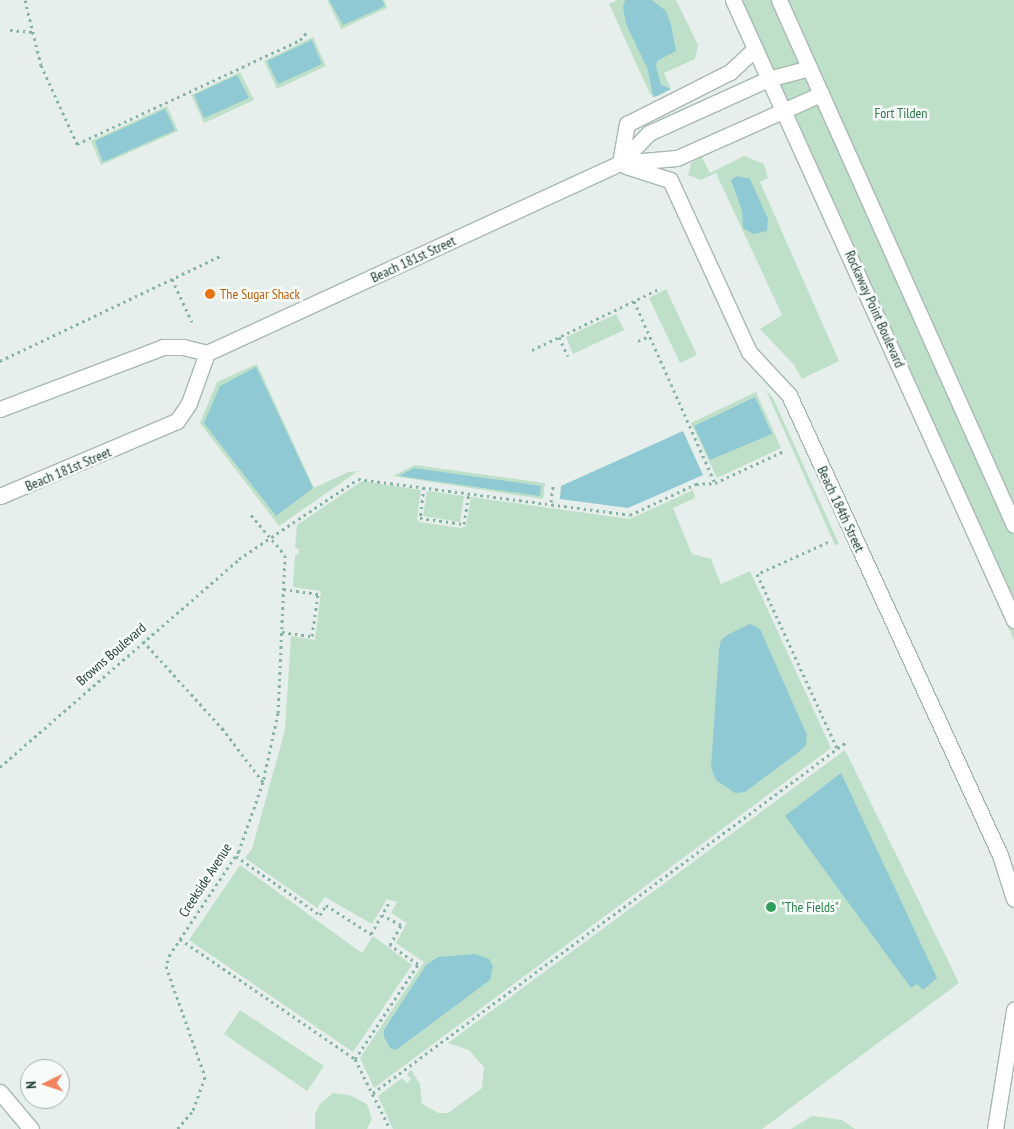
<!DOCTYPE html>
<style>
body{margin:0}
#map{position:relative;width:1014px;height:1129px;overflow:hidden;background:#e6efeb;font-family:"PT Sans Narrow",sans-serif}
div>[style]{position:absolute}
.green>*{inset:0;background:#bfe0c8}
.water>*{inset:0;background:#8ec9d4}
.path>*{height:3px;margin-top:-1.5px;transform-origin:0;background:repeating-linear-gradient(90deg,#86b3a5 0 2.5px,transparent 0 6.5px)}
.roads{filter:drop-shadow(1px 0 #a8b8b2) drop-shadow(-1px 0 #a8b8b2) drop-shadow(0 1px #a8b8b2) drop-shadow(0 -1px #a8b8b2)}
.service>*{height:15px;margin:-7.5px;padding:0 7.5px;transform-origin:7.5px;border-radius:7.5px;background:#fff}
.pedestrian>*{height:15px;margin:-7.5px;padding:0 7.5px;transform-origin:7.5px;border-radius:7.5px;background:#fff}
.tertiary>*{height:15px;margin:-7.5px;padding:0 7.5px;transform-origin:7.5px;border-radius:7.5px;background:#fff}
.dots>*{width:14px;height:14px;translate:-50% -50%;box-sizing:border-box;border:2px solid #f7fbf9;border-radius:50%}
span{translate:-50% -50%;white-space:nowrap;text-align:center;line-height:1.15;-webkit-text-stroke:5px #f7fbf9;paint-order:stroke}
.park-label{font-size:14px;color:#2d7a4b}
.street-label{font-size:14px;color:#24423a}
.food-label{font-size:14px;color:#c56008}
.left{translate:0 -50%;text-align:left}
.leisure-label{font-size:14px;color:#27864d}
.north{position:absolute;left:20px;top:1059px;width:50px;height:50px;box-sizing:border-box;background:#f7fbf9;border:1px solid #a3b1ad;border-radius:50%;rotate:266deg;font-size:14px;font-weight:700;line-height:20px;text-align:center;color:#24423a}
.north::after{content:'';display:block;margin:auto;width:18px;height:22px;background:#f4845f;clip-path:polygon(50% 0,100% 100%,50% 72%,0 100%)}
</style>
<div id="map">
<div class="green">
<div style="clip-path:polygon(327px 0,384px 0,387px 8px,341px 29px)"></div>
<div style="clip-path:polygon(617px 0,676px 0,698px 45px,695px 59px,664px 73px,671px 89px,657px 96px,650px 94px,609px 4px)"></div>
<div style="clip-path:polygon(727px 0,1014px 0,1014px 640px)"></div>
<div style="clip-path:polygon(313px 37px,326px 66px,277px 89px,264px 61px)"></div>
<div style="clip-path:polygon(240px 72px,254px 100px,204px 123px,191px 95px)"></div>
<div style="clip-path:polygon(167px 106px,178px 131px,101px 165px,91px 141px)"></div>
<div style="clip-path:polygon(744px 156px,764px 164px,768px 178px,760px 182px,839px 361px,802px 379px,794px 365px,760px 329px,782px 315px,716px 173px,701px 180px,688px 175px,691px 163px,702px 157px,710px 173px)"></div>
<div style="clip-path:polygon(666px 289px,697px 355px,680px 363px,649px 298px)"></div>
<div style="clip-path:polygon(616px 314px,624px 330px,573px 354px,566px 337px)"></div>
<div style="clip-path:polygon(257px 364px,314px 488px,348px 472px,358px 471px,279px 526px,200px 423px,217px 382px)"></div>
<div style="clip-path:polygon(766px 390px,773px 398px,839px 544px,835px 545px)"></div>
<div style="clip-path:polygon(756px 392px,781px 448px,717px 478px,691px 423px)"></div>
<div style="clip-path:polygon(415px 465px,545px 483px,543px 499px,393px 476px)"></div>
<div style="clip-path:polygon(362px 481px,421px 490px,417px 518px,419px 522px,461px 528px,466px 526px,471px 497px,630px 519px,693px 490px,695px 498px,673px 508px,692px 554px,711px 559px,721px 584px,750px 571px,831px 748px,374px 1088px,360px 1058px,424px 962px,396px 943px,407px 923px,391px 913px,397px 902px,387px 899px,372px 924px,325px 897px,317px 908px,245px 858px,252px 849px,285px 730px,291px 636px,315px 640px,321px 591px,293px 587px,295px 555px,299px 554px,299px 549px,295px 548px,297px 525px)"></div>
<div style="clip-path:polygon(427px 491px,464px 496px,460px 522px,423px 516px)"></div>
<div style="clip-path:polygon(845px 750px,959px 983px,762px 1129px,393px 1129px,378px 1096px,402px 1078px,407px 1083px,411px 1079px,407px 1074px,411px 1070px,420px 1084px,422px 1104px,439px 1113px,448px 1113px,477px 1092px,482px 1088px,484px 1067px,469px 1050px,448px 1043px)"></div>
<div style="clip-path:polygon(240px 865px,362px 953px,373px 936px,412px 965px,353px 1052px,189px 940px)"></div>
<div style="clip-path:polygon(240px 1010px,324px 1066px,307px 1091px,224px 1034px)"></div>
<div style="clip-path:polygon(333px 1093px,349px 1095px,367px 1104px,372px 1119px,367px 1129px,315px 1129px,315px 1114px,320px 1104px)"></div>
<div style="clip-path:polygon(812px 1116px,842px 1120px,855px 1129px,791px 1129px)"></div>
</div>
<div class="water">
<div style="clip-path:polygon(329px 0,382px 0,385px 6px,343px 25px)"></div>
<div style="clip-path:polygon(625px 0,652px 0,666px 11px,671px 25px,676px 51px,657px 61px,656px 66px,661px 85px,671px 89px,657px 96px,653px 97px,648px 70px,626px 24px,623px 7px)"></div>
<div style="clip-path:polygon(312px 40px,322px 64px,278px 84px,267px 61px)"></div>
<div style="clip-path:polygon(237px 75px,249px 98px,204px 118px,194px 95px)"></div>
<div style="clip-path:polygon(165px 109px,175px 130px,103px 162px,95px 141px)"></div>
<div style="clip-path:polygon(737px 176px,750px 179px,768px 219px,767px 231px,753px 234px,743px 228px,742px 211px,731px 180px)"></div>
<div style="clip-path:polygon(256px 367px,313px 488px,276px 516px,204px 423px,220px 386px)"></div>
<div style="clip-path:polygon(755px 397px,772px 434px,710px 460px,694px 426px)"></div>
<div style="clip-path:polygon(683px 431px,703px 475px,628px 508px,560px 499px,561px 486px)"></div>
<div style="clip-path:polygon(414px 468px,541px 486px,540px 496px,399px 476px)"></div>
<div style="clip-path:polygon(750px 624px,760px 629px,807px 735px,806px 745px,800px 751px,745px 792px,735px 793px,716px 780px,711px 768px,719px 649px,721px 640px,729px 634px)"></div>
<div style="clip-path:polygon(841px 773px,937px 978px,923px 990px,917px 984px,911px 988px,785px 816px)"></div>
<div style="clip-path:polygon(475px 954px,489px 959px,493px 966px,490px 980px,396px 1050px,390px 1048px,384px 1037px,384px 1030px,426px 965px,438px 957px)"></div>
</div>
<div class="path">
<div style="left:25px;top:0;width:67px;rotate:76.2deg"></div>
<div style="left:41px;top:65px;width:87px;rotate:65.5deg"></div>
<div style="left:77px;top:144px;width:246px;rotate:-25deg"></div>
<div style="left:300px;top:40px;width:12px;rotate:-48deg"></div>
<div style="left:10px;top:30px;width:23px;rotate:5deg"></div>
<div style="left:172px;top:279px;width:47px;rotate:65.1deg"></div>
<div style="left:634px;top:301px;width:199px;rotate:66deg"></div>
<div style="left:559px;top:337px;width:21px;rotate:65deg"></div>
<div style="left:638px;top:341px;width:12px;rotate:-24deg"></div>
<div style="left:532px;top:350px;width:143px;rotate:-25.7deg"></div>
<div style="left:0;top:361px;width:246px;rotate:-25.5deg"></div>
<div style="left:424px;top:487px;width:31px;rotate:97deg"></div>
<div style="left:420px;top:518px;width:44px;rotate:7.8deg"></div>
<div style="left:464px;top:524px;width:32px;rotate:-81deg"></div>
<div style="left:551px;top:502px;width:17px;rotate:-83deg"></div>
<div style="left:251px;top:515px;width:52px;rotate:49.6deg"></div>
<div style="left:285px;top:555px;width:158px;rotate:92.5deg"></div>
<div style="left:278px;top:713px;width:71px;rotate:102.3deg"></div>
<div style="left:828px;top:542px;width:78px;rotate:155.7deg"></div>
<div style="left:757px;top:574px;width:192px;rotate:65.3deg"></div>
<div style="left:282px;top:632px;width:30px;rotate:8deg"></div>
<div style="left:312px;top:636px;width:42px;rotate:-81.9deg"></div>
<div style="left:318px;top:594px;width:35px;rotate:-172deg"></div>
<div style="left:143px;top:641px;width:118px;rotate:47.8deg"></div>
<div style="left:222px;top:728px;width:68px;rotate:52.8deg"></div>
<div style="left:263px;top:782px;width:73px;rotate:109.2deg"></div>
<div style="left:239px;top:851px;width:124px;rotate:123.8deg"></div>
<div style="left:170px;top:954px;width:13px;rotate:108deg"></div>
<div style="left:166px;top:966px;width:118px;rotate:70.6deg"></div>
<div style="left:205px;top:1077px;width:37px;rotate:110deg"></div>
<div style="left:192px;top:1112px;width:23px;rotate:131deg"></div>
<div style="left:0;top:767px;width:317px;rotate:-41deg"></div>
<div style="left:239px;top:559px;width:143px;rotate:-33.9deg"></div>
<div style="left:358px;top:479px;width:274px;rotate:7.5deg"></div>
<div style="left:630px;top:515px;width:73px;rotate:-25.2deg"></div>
<div style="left:696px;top:484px;width:19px;rotate:-3deg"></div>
<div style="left:715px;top:483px;width:78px;rotate:-24.9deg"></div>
<div style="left:236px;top:856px;width:103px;rotate:35.1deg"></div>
<div style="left:320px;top:915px;width:12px;rotate:-59deg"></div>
<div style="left:326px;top:905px;width:54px;rotate:32.8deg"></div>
<div style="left:371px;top:934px;width:39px;rotate:-60deg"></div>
<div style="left:180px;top:939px;width:212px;rotate:34.4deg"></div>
<div style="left:355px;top:1059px;width:78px;rotate:63.4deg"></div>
<div style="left:355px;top:1059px;width:114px;rotate:-56.4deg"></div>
<div style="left:418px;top:964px;width:34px;rotate:-146deg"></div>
<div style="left:390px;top:945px;width:23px;rotate:-61deg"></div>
<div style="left:401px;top:925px;width:21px;rotate:-152deg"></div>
<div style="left:373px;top:1093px;width:588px;rotate:-36.56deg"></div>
</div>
<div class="roads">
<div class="service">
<div style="left:620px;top:163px;width:42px;rotate:-46deg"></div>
<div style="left:649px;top:133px;width:131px;rotate:-24.4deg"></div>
<div style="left:768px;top:79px;width:43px;rotate:-14.7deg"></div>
<div style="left:620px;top:163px;width:40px;rotate:-80deg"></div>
<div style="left:627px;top:124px;width:115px;rotate:-26.8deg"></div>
<div style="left:730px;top:72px;width:34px;rotate:-43deg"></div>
<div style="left:626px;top:166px;width:46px;rotate:17.7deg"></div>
<div style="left:670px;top:180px;width:189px;rotate:65.3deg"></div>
<div style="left:749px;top:352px;width:59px;rotate:47.1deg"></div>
<div style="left:789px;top:395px;width:506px;rotate:65.36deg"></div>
<div style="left:1000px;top:855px;width:46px;rotate:72.3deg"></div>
<div style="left:0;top:409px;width:174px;rotate:-20.8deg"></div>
<div style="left:163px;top:347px;width:20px"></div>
<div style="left:183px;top:347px;width:25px;rotate:14deg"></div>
<div style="left:207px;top:353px;width:455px;rotate:-24.7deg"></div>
<div style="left:620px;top:163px;width:57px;rotate:-5deg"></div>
<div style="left:677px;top:158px;width:158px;rotate:-24deg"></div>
<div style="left:0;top:496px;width:192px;rotate:-23deg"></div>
<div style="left:177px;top:421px;width:22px;rotate:-56deg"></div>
<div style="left:189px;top:403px;width:53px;rotate:-70.2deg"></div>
<div style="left:995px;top:1129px;width:121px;rotate:-80.9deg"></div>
</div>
<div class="pedestrian">
<div style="left:0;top:1092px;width:48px;rotate:50deg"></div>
</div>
<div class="tertiary">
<div style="left:733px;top:0;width:681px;rotate:65.62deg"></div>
<div style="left:779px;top:0;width:575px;rotate:65.89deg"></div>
</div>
</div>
<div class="dots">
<div style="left:210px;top:294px;background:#e8710a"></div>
<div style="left:771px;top:907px;background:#2e9e5b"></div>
</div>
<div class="park-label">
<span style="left:901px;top:113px">Fort Tilden</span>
</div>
<div class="street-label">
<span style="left:413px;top:259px;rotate:-25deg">Beach 181st Street</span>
<span style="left:875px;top:309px;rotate:66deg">Rockaway Point Boulevard</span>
<span style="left:68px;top:469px;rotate:-23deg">Beach 181st Street</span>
<span style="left:841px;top:509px;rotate:65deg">Beach 184th Street</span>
<span style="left:111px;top:654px;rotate:-41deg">Browns Boulevard</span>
<span style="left:205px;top:880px;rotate:-57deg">Creekside Avenue</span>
</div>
<div class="food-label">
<span class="left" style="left:220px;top:294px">The Sugar Shack</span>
</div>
<div class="leisure-label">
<span class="left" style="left:781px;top:907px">"The Fields"</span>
</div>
<div class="north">N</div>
</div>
